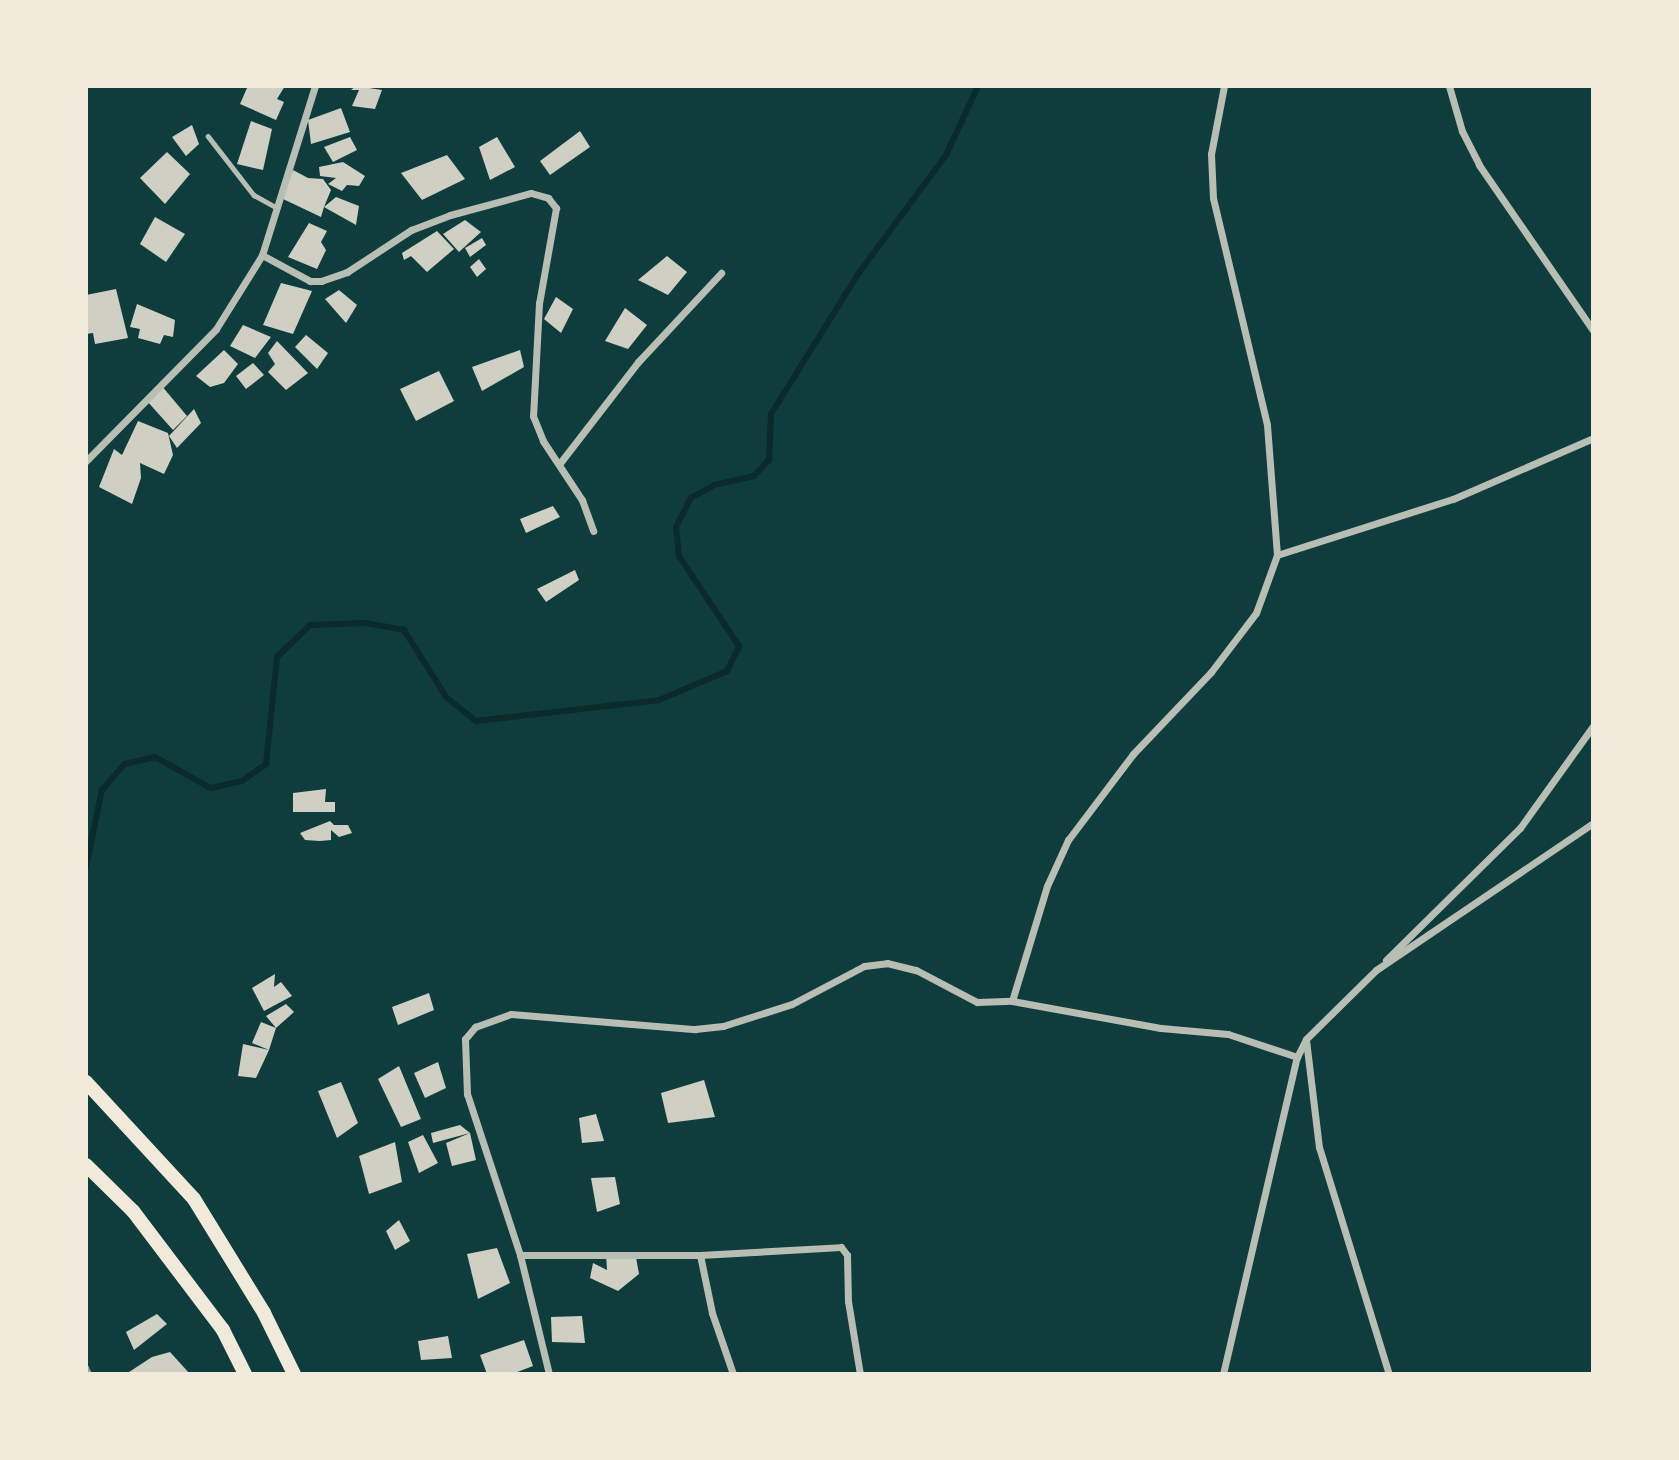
<!DOCTYPE html>
<style>
body{margin:0}
#map{position:relative;width:1679px;height:1460px;overflow:hidden;background:#0f3d3e;font-family:Poppins,sans-serif}
div>[style]{position:absolute}
.stream>*{height:6px;margin:-3px;padding:0 3px;transform-origin:3px;border-radius:3px;background:#0a2a2b}
.building>*{inset:0;background:#cfcfc3}
.service>*{height:4.5px;margin:-2.25px;padding:0 2.25px;transform-origin:2.25px;border-radius:2.25px;background:#b8beb3}
.minor>*{height:7px;margin:-3.5px;padding:0 3.5px;transform-origin:3.5px;border-radius:3.5px;background:#b8beb3}
.trunk>*{height:14px;margin:-7px;padding:0 7px;transform-origin:7px;border-radius:7px;background:#f1e9da}
.rail>*{height:5px;margin:-2.5px;padding:0 2.5px;transform-origin:2.5px;border-radius:2.5px;background:#97a49c}
span{translate:-50% -50%;white-space:nowrap;text-align:center;line-height:1.15;-webkit-text-stroke:6px #f1e9da;paint-order:stroke}
.frame{position:absolute;inset:0;border:88px solid #f1e9da;pointer-events:none}
</style>
<div id="map">
<div class="stream">
<div style="left:86px;top:867px;width:79px;rotate:-78.3deg"></div>
<div style="left:102px;top:790px;width:35px;rotate:-49deg"></div>
<div style="left:125px;top:764px;width:31px;rotate:-13deg"></div>
<div style="left:155px;top:757px;width:64px;rotate:29deg"></div>
<div style="left:211px;top:788px;width:32px;rotate:-13deg"></div>
<div style="left:242px;top:781px;width:29px;rotate:-35deg"></div>
<div style="left:266px;top:764px;width:108px;rotate:-84.1deg"></div>
<div style="left:277px;top:657px;width:46px;rotate:-44.1deg"></div>
<div style="left:310px;top:625px;width:55px;rotate:-2.1deg"></div>
<div style="left:365px;top:623px;width:40px;rotate:10deg"></div>
<div style="left:404px;top:630px;width:79px;rotate:57.9deg"></div>
<div style="left:446px;top:697px;width:38px;rotate:39deg"></div>
<div style="left:476px;top:721px;width:184px;rotate:-6.5deg"></div>
<div style="left:659px;top:700px;width:74px;rotate:-23.1deg"></div>
<div style="left:727px;top:671px;width:28px;rotate:-64deg"></div>
<div style="left:739px;top:646px;width:108px;rotate:-123.7deg"></div>
<div style="left:679px;top:556px;width:29px;rotate:-96deg"></div>
<div style="left:676px;top:527px;width:33px;rotate:-63deg"></div>
<div style="left:691px;top:498px;width:26px;rotate:-29deg"></div>
<div style="left:714px;top:485px;width:41px;rotate:-12.7deg"></div>
<div style="left:754px;top:476px;width:22px;rotate:-47deg"></div>
<div style="left:769px;top:460px;width:46px;rotate:-87.5deg"></div>
<div style="left:771px;top:414px;width:165px;rotate:-58.1deg"></div>
<div style="left:858px;top:274px;width:148px;rotate:-53.5deg"></div>
<div style="left:946px;top:155px;width:76px;rotate:-65.1deg"></div>
</div>
<div class="building">
<div style="clip-path:polygon(242px 86px,285px 86px,277px 99px,284px 102px,276px 120px,240px 104px,247px 88px)"></div>
<div style="clip-path:polygon(356px 86px,382px 90px,375px 109px,352px 106px,359px 90px,351px 90px)"></div>
<div style="clip-path:polygon(341px 108px,350px 132px,311px 144px,308px 120px)"></div>
<div style="clip-path:polygon(251px 121px,272px 129px,263px 170px,237px 164px)"></div>
<div style="clip-path:polygon(192px 125px,199px 144px,186px 156px,172px 137px)"></div>
<div style="clip-path:polygon(580px 131px,590px 147px,550px 175px,540px 161px)"></div>
<div style="clip-path:polygon(350px 137px,357px 150px,333px 162px,324px 147px)"></div>
<div style="clip-path:polygon(497px 137px,515px 167px,490px 180px,479px 147px)"></div>
<div style="clip-path:polygon(167px 152px,190px 174px,165px 204px,140px 178px)"></div>
<div style="clip-path:polygon(447px 155px,465px 179px,422px 200px,401px 173px)"></div>
<div style="clip-path:polygon(343px 162px,365px 176px,359px 186px,347px 185px,342px 191px,328px 184px,336px 178px,320px 176px,319px 167px)"></div>
<div style="clip-path:polygon(293px 170px,308px 178px,323px 179px,331px 190px,324px 207px,336px 197px,359px 206px,356px 225px,324px 207px,321px 217px,281px 198px)"></div>
<div style="clip-path:polygon(155px 217px,185px 234px,166px 262px,140px 244px)"></div>
<div style="clip-path:polygon(465px 220px,481px 232px,459px 252px,443px 234px)"></div>
<div style="clip-path:polygon(309px 223px,327px 231px,321px 242px,326px 250px,317px 269px,288px 257px)"></div>
<div style="clip-path:polygon(437px 231px,454px 249px,427px 272px,411px 256px,404px 260px,402px 253px)"></div>
<div style="clip-path:polygon(482px 238px,486px 245px,470px 257px,465px 248px)"></div>
<div style="clip-path:polygon(667px 256px,687px 272px,668px 295px,638px 280px)"></div>
<div style="clip-path:polygon(479px 259px,486px 269px,477px 277px,470px 267px)"></div>
<div style="clip-path:polygon(281px 283px,312px 291px,293px 334px,263px 325px)"></div>
<div style="clip-path:polygon(116px 289px,128px 338px,95px 344px,93px 333px,86px 334px,86px 295px)"></div>
<div style="clip-path:polygon(339px 290px,357px 305px,346px 323px,325px 299px)"></div>
<div style="clip-path:polygon(556px 297px,573px 309px,561px 333px,544px 319px)"></div>
<div style="clip-path:polygon(137px 304px,175px 320px,173px 337px,164px 335px,160px 344px,138px 338px,140px 329px,130px 327px)"></div>
<div style="clip-path:polygon(625px 308px,647px 325px,628px 349px,605px 341px)"></div>
<div style="clip-path:polygon(243px 325px,271px 337px,255px 358px,230px 346px)"></div>
<div style="clip-path:polygon(306px 335px,328px 353px,317px 369px,295px 347px)"></div>
<div style="clip-path:polygon(277px 341px,308px 373px,286px 390px,268px 372px,275px 364px,268px 353px)"></div>
<div style="clip-path:polygon(224px 350px,238px 364px,224px 383px,210px 387px,196px 376px)"></div>
<div style="clip-path:polygon(520px 350px,524px 367px,482px 391px,472px 367px)"></div>
<div style="clip-path:polygon(253px 363px,264px 375px,246px 389px,236px 376px)"></div>
<div style="clip-path:polygon(439px 371px,454px 401px,416px 421px,400px 389px)"></div>
<div style="clip-path:polygon(161px 385px,187px 416px,173px 430px,147px 401px)"></div>
<div style="clip-path:polygon(194px 409px,201px 423px,177px 448px,169px 436px)"></div>
<div style="clip-path:polygon(138px 421px,168px 433px,173px 455px,164px 474px,140px 463px,141px 478px,132px 504px,99px 487px,114px 449px,122px 455px)"></div>
<div style="clip-path:polygon(553px 506px,560px 517px,526px 533px,520px 519px)"></div>
<div style="clip-path:polygon(575px 570px,579px 580px,546px 602px,537px 589px)"></div>
<div style="clip-path:polygon(326px 789px,325px 802px,335px 802px,335px 812px,293px 812px,293px 793px)"></div>
<div style="clip-path:polygon(330px 821px,334px 825px,348px 825px,352px 833px,339px 837px,331px 830px,331px 840px,320px 841px,305px 840px,300px 833px)"></div>
<div style="clip-path:polygon(275px 974px,274px 987px,281px 982px,292px 996px,264px 1011px,252px 988px)"></div>
<div style="clip-path:polygon(429px 993px,434px 1010px,398px 1025px,392px 1007px)"></div>
<div style="clip-path:polygon(286px 1004px,294px 1012px,276px 1028px,269px 1050px,256px 1078px,238px 1076px,243px 1044px,269px 1050px,252px 1043px,261px 1022px,276px 1028px,266px 1016px)"></div>
<div style="clip-path:polygon(438px 1062px,446px 1088px,425px 1098px,414px 1073px)"></div>
<div style="clip-path:polygon(399px 1066px,421px 1119px,401px 1127px,378px 1079px)"></div>
<div style="clip-path:polygon(704px 1080px,715px 1117px,668px 1123px,661px 1093px)"></div>
<div style="clip-path:polygon(341px 1082px,358px 1123px,337px 1138px,318px 1091px)"></div>
<div style="clip-path:polygon(596px 1114px,604px 1141px,582px 1143px,579px 1118px)"></div>
<div style="clip-path:polygon(460px 1125px,470px 1133px,476px 1160px,452px 1166px,446px 1143px,470px 1133px,433px 1143px,431px 1133px)"></div>
<div style="clip-path:polygon(423px 1135px,438px 1163px,419px 1173px,408px 1142px)"></div>
<div style="clip-path:polygon(395px 1142px,402px 1182px,369px 1194px,359px 1156px)"></div>
<div style="clip-path:polygon(615px 1177px,620px 1204px,597px 1212px,591px 1178px)"></div>
<div style="clip-path:polygon(399px 1220px,410px 1241px,395px 1250px,386px 1231px)"></div>
<div style="clip-path:polygon(497px 1248px,510px 1283px,478px 1299px,467px 1254px)"></div>
<div style="clip-path:polygon(606px 1254px,636px 1257px,639px 1274px,618px 1291px,590px 1278px,593px 1263px,607px 1270px)"></div>
<div style="clip-path:polygon(157px 1314px,167px 1324px,134px 1350px,126px 1332px)"></div>
<div style="clip-path:polygon(582px 1316px,585px 1343px,552px 1342px,551px 1317px)"></div>
<div style="clip-path:polygon(448px 1336px,452px 1358px,421px 1360px,418px 1341px)"></div>
<div style="clip-path:polygon(524px 1340px,533px 1366px,512px 1374px,487px 1374px,480px 1355px)"></div>
<div style="clip-path:polygon(170px 1352px,190px 1374px,126px 1374px,152px 1357px)"></div>
</div>
<div class="service">
<div style="left:208px;top:136px;width:75px;rotate:52.1deg"></div>
<div style="left:254px;top:195px;width:23px;rotate:29deg"></div>
</div>
<div class="minor">
<div style="left:1224px;top:86px;width:69px;rotate:100.8deg"></div>
<div style="left:1211px;top:154px;width:44px;rotate:87.4deg"></div>
<div style="left:1213px;top:198px;width:233px;rotate:76.6deg"></div>
<div style="left:1267px;top:425px;width:130px;rotate:85.6deg"></div>
<div style="left:1449px;top:86px;width:47px;rotate:73.9deg"></div>
<div style="left:1462px;top:131px;width:38px;rotate:63deg"></div>
<div style="left:1479px;top:165px;width:201px;rotate:55.4deg"></div>
<div style="left:262px;top:255px;width:55px;rotate:28.4deg"></div>
<div style="left:310px;top:281px;width:11px"></div>
<div style="left:321px;top:281px;width:28px;rotate:-19deg"></div>
<div style="left:347px;top:272px;width:77px;rotate:-33.3deg"></div>
<div style="left:411px;top:230px;width:42px;rotate:-21deg"></div>
<div style="left:450px;top:215px;width:84px;rotate:-15.2deg"></div>
<div style="left:531px;top:193px;width:18px;rotate:16deg"></div>
<div style="left:548px;top:198px;width:13px;rotate:51deg"></div>
<div style="left:556px;top:208px;width:97px;rotate:100.1deg"></div>
<div style="left:539px;top:303px;width:113px;rotate:93deg"></div>
<div style="left:533px;top:416px;width:27px;rotate:68deg"></div>
<div style="left:543px;top:441px;width:71px;rotate:56.5deg"></div>
<div style="left:582px;top:500px;width:33px;rotate:70deg"></div>
<div style="left:86px;top:461px;width:185px;rotate:-45.4deg"></div>
<div style="left:216px;top:329px;width:87px;rotate:-58.1deg"></div>
<div style="left:262px;top:255px;width:177px;rotate:-72.6deg"></div>
<div style="left:560px;top:463px;width:128px;rotate:-52.3deg"></div>
<div style="left:638px;top:362px;width:122px;rotate:-47deg"></div>
<div style="left:1386px;top:960px;width:188px;rotate:-44.6deg"></div>
<div style="left:1520px;top:828px;width:125px;rotate:-54.4deg"></div>
<div style="left:1012px;top:1001px;width:151px;rotate:10.3deg"></div>
<div style="left:1161px;top:1028px;width:67px;rotate:5.1deg"></div>
<div style="left:1228px;top:1034px;width:73px;rotate:18.4deg"></div>
<div style="left:1306px;top:1040px;width:108px;rotate:83.1deg"></div>
<div style="left:1319px;top:1147px;width:238px;rotate:72.9deg"></div>
<div style="left:520px;top:1255px;width:180px"></div>
<div style="left:700px;top:1255px;width:141px;rotate:-3.2deg"></div>
<div style="left:841px;top:1247px;width:10px;rotate:53deg"></div>
<div style="left:847px;top:1255px;width:46px;rotate:88.8deg"></div>
<div style="left:848px;top:1301px;width:74px;rotate:80.7deg"></div>
<div style="left:700px;top:1255px;width:59px;rotate:78.3deg"></div>
<div style="left:712px;top:1313px;width:65px;rotate:71deg"></div>
<div style="left:549px;top:1374px;width:122px;rotate:-103.7deg"></div>
<div style="left:520px;top:1255px;width:169px;rotate:-108.2deg"></div>
<div style="left:467px;top:1094px;width:55px;rotate:-92.1deg"></div>
<div style="left:465px;top:1039px;width:16px;rotate:-50deg"></div>
<div style="left:475px;top:1027px;width:38px;rotate:-20deg"></div>
<div style="left:511px;top:1014px;width:185px;rotate:4.7deg"></div>
<div style="left:695px;top:1029px;width:28px;rotate:-6deg"></div>
<div style="left:723px;top:1026px;width:72px;rotate:-17.7deg"></div>
<div style="left:792px;top:1004px;width:81px;rotate:-27.8deg"></div>
<div style="left:864px;top:966px;width:23px;rotate:-7deg"></div>
<div style="left:887px;top:963px;width:30px;rotate:14deg"></div>
<div style="left:916px;top:970px;width:69px;rotate:27.7deg"></div>
<div style="left:977px;top:1002px;width:35px;rotate:-2deg"></div>
<div style="left:1012px;top:1001px;width:120px;rotate:-73.1deg"></div>
<div style="left:1047px;top:886px;width:51px;rotate:-65.5deg"></div>
<div style="left:1068px;top:840px;width:108px;rotate:-52.9deg"></div>
<div style="left:1133px;top:754px;width:113px;rotate:-46.4deg"></div>
<div style="left:1211px;top:672px;width:74px;rotate:-52.7deg"></div>
<div style="left:1256px;top:613px;width:62px;rotate:-70.1deg"></div>
<div style="left:1277px;top:555px;width:185px;rotate:-17.7deg"></div>
<div style="left:1453px;top:499px;width:153px;rotate:-23.5deg"></div>
<div style="left:1223px;top:1374px;width:326px;rotate:-76.9deg"></div>
<div style="left:1297px;top:1057px;width:20px;rotate:-63deg"></div>
<div style="left:1306px;top:1039px;width:98px;rotate:-44.6deg"></div>
<div style="left:1376px;top:970px;width:262px;rotate:-34.1deg"></div>
</div>
<div class="trunk">
<div style="left:86px;top:1082px;width:159px;rotate:47.3deg"></div>
<div style="left:194px;top:1199px;width:134px;rotate:58.4deg"></div>
<div style="left:264px;top:1313px;width:68px;rotate:63.8deg"></div>
<div style="left:86px;top:1165px;width:66px;rotate:44.4deg"></div>
<div style="left:133px;top:1211px;width:149px;rotate:52.9deg"></div>
<div style="left:223px;top:1330px;width:49px;rotate:63.4deg"></div>
</div>
<div class="rail">
<div style="left:86px;top:1367px;width:8px;rotate:67deg"></div>
</div>
<div class="frame"></div>
</div>
